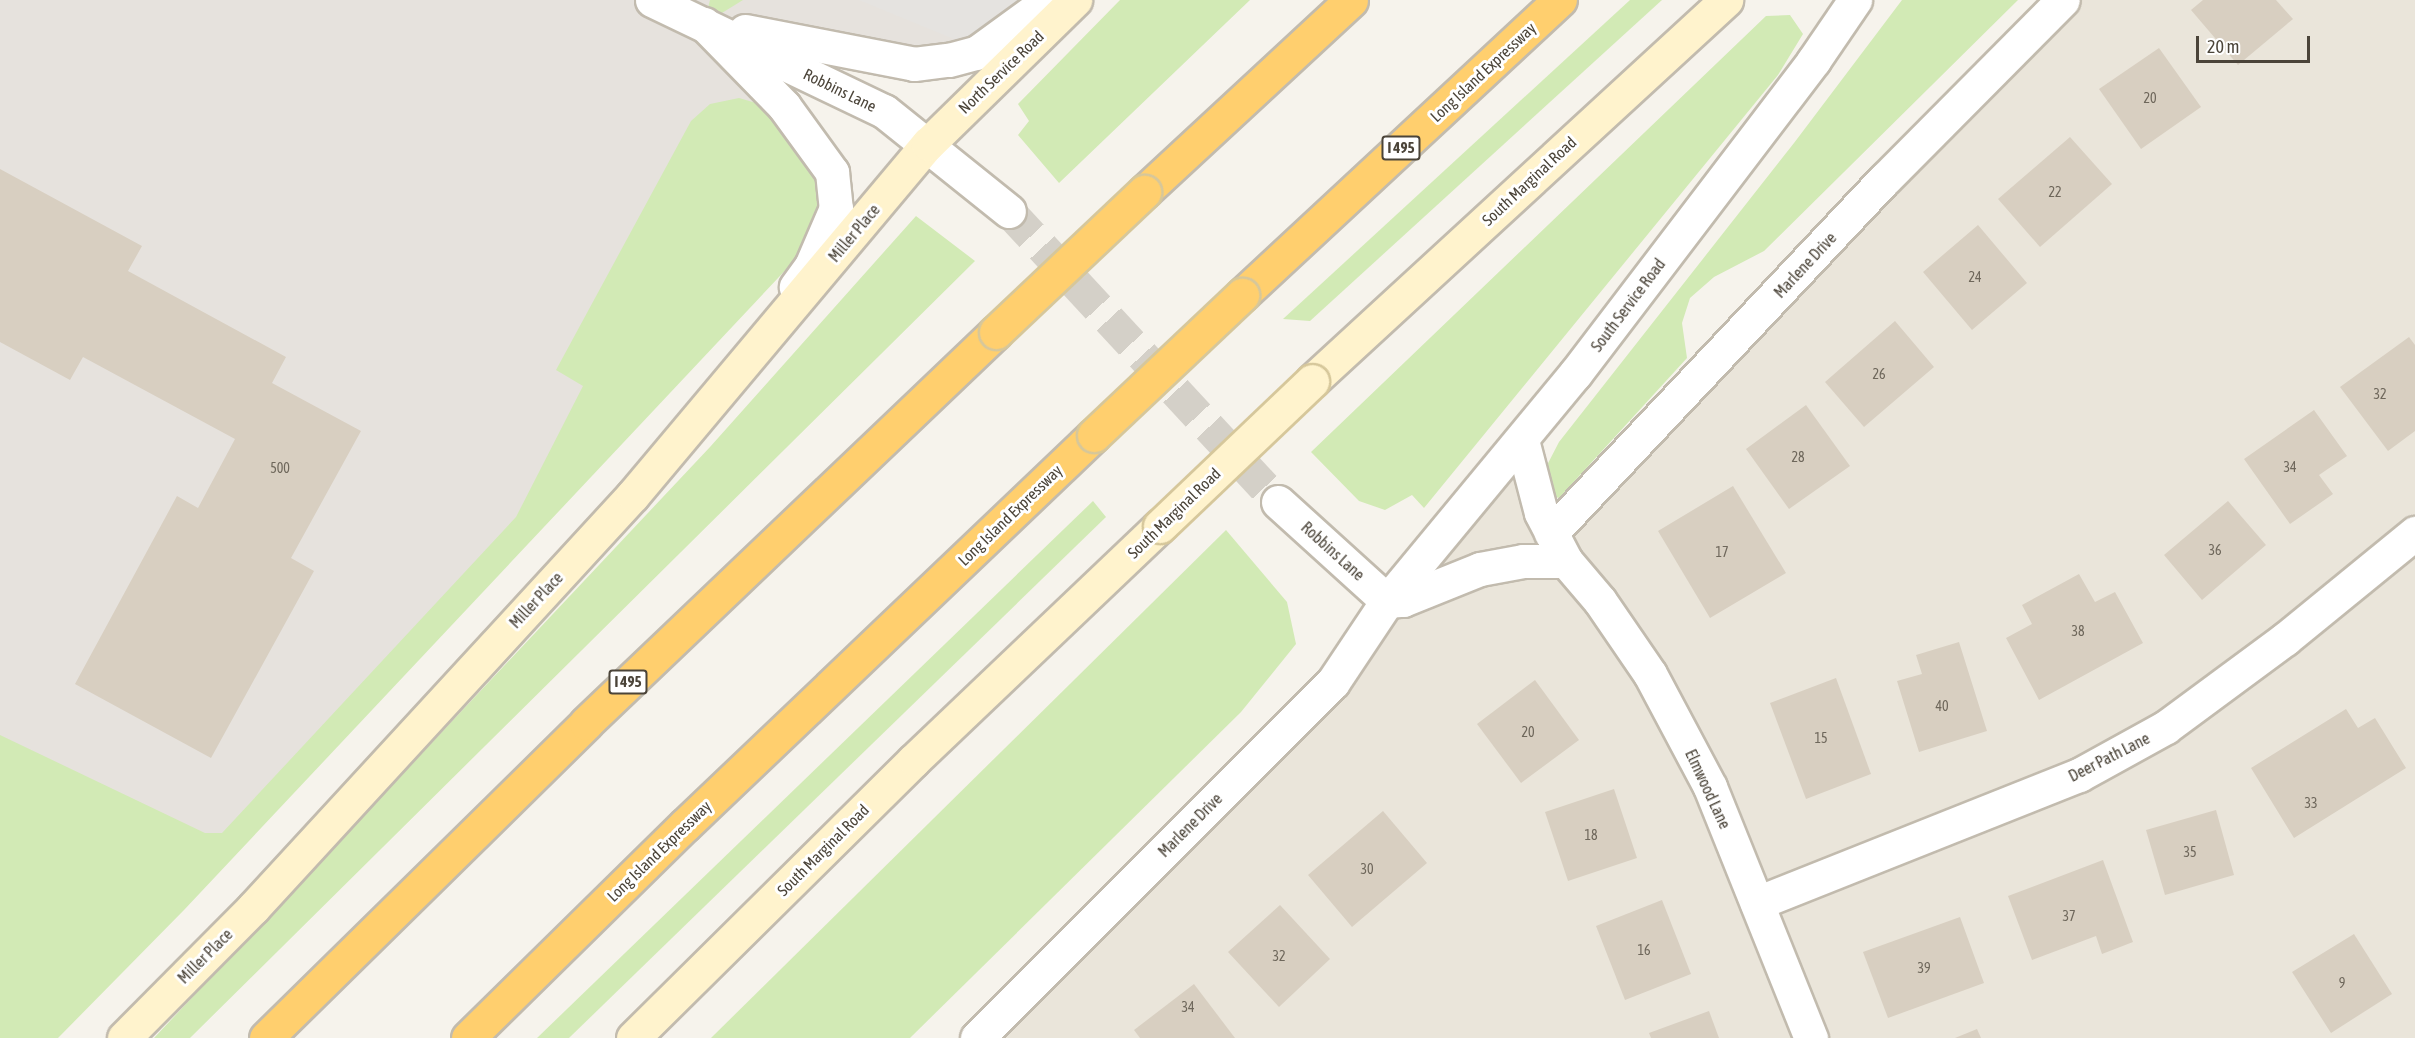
<!DOCTYPE html>
<style>
body{margin:0}
#map{position:relative;width:2415px;height:1038px;overflow:hidden;background:#f6f3ec;font-family:"Asap Condensed",sans-serif}
div>[style]{position:absolute}
.residential>*{inset:0;background:#eae5da}
.industrial>*{inset:0;background:#e6e2dd}
.green>*{inset:0;background:#d2eab5}
.parking>*{inset:0;background:#e5e3e0}
.building>*{inset:0;background:#d8cfc1}
.tertiary-tunnel>*{height:33px;margin-top:-16.5px;transform-origin:0;background:repeating-linear-gradient(90deg,#d4d0c8 0 33px,transparent 0 49px)}
.roads{filter:drop-shadow(2px 0 #c2bbae) drop-shadow(-2px 0 #c2bbae) drop-shadow(0 2px #c2bbae) drop-shadow(0 -2px #c2bbae)}
.minor>*{height:33px;margin:-16.5px;padding:0 16.5px;transform-origin:16.5px;border-radius:16.5px;background:#fff}
.tertiary>*{height:33px;margin:-16.5px;padding:0 16.5px;transform-origin:16.5px;border-radius:16.5px;background:#fff}
.secondary>*{height:33px;margin:-16.5px;padding:0 16.5px;transform-origin:16.5px;border-radius:16.5px;background:#fff3cd}
.motorway>*{height:33px;margin:-16.5px;padding:0 16.5px;transform-origin:16.5px;border-radius:16.5px;background:#ffcf6e}
.bridges{filter:drop-shadow(2px 0 #d6c79b) drop-shadow(-2px 0 #d6c79b) drop-shadow(0 2px #d6c79b) drop-shadow(0 -2px #d6c79b)}
.secondary-bridge>*{height:33px;margin:-16.5px;padding:0 16.5px;transform-origin:16.5px;border-radius:16.5px;background:#fff3cd}
.motorway-bridge>*{height:33px;margin:-16.5px;padding:0 16.5px;transform-origin:16.5px;border-radius:16.5px;background:#ffcf6e}
span{translate:-50% -50%;white-space:nowrap;text-align:center;line-height:1.15;-webkit-text-stroke:6px #fff;paint-order:stroke}
.number-label{font-size:14px;color:#6e675b}
.number-label span{-webkit-text-stroke-width:0}
.shield-label span{padding:2px 4px;background:#fff;border:2px solid;border-radius:4px;-webkit-text-stroke-width:0}
.shield-label{font-size:15px;color:#4b4439;font-weight:700}
.street-label{font-size:16px;color:#4b4439}
.scale{position:absolute;left:2196px;top:36px;width:114px;height:27px;box-sizing:border-box;border:3px solid #4b4439;border-top:0;padding-left:8px;font-size:18px;line-height:21px;white-space:nowrap;color:#4b4439;-webkit-text-stroke:4px #fff;paint-order:stroke}
</style>
<div id="map">
<div class="residential">
<div style="clip-path:polygon(2063px 0,2415px 0,2415px 1038px,977px 1038px,1333px 682px,1522px 440px,1551px 532px)"></div>
</div>
<div class="industrial">
<div style="clip-path:polygon(0 0,1071px 0,902px 67px,657px 3px,784px 125px,812px 222px,226px 864px,0 776px)"></div>
</div>
<div class="green">
<div style="clip-path:polygon(710px 0,743px 0,704px 24px)"></div>
<div style="clip-path:polygon(1120px 0,1250px 0,1059px 183px,1018px 135px,1029px 121px,1018px 104px)"></div>
<div style="clip-path:polygon(1630px 0,1662px 0,1310px 321px,1283px 319px)"></div>
<div style="clip-path:polygon(1902px 0,2018px 0,1764px 251px,1714px 277px,1690px 298px,1682px 323px,1687px 358px,1559px 498px,1546px 495px,1544px 471px,1559px 442px,1794px 143px)"></div>
<div style="clip-path:polygon(1790px 15px,1803px 34px,1778px 75px,1424px 508px,1412px 495px,1385px 510px,1359px 501px,1311px 452px,1766px 16px)"></div>
<div style="clip-path:polygon(739px 98px,763px 105px,824px 185px,821px 220px,795px 260px,184px 910px,58px 1038px,0 1038px,0 735px,205px 833px,222px 833px,516px 517px,583px 386px,556px 370px,691px 121px,710px 104px)"></div>
<div style="clip-path:polygon(916px 216px,975px 261px,190px 1038px,154px 1038px,710px 447px)"></div>
<div style="clip-path:polygon(1093px 501px,1106px 517px,569px 1038px,537px 1038px)"></div>
<div style="clip-path:polygon(1226px 530px,1287px 602px,1296px 644px,1241px 712px,910px 1038px,711px 1038px)"></div>
</div>
<div class="parking">
<div style="clip-path:polygon(859px 0,1067px 0,1000px 58px)"></div>
</div>
<div class="building">
<div style="clip-path:polygon(2203px 0,2276px 0,2293px 19px,2238px 65px,2191px 10px)"></div>
<div style="clip-path:polygon(2159px 48px,2201px 107px,2141px 149px,2099px 89px)"></div>
<div style="clip-path:polygon(2070px 137px,2112px 184px,2040px 247px,1998px 199px)"></div>
<div style="clip-path:polygon(0 169px,142px 246px,128px 271px,286px 357px,272px 383px,361px 431px,291px 558px,314px 571px,211px 758px,75px 684px,177px 496px,198px 508px,235px 439px,83px 357px,70px 380px,0 342px)"></div>
<div style="clip-path:polygon(1978px 225px,2027px 283px,1972px 330px,1923px 272px)"></div>
<div style="clip-path:polygon(1895px 321px,1934px 367px,1864px 427px,1825px 382px)"></div>
<div style="clip-path:polygon(2409px 337px,2415px 345px,2415px 431px,2388px 451px,2340px 387px)"></div>
<div style="clip-path:polygon(1806px 405px,1850px 466px,1789px 509px,1746px 449px)"></div>
<div style="clip-path:polygon(2314px 410px,2347px 456px,2319px 475px,2333px 494px,2290px 524px,2244px 459px)"></div>
<div style="clip-path:polygon(1733px 486px,1786px 573px,1710px 618px,1658px 531px)"></div>
<div style="clip-path:polygon(2228px 501px,2266px 545px,2202px 600px,2164px 555px)"></div>
<div style="clip-path:polygon(2079px 574px,2095px 602px,2115px 592px,2143px 643px,2039px 700px,2006px 638px,2032px 624px,2022px 605px)"></div>
<div style="clip-path:polygon(1959px 642px,1987px 731px,1919px 752px,1897px 681px,1922px 674px,1916px 655px)"></div>
<div style="clip-path:polygon(1836px 678px,1871px 774px,1806px 799px,1770px 703px)"></div>
<div style="clip-path:polygon(1535px 680px,1579px 740px,1521px 783px,1477px 724px)"></div>
<div style="clip-path:polygon(2346px 709px,2358px 728px,2375px 718px,2406px 768px,2294px 838px,2251px 768px)"></div>
<div style="clip-path:polygon(1614px 789px,1637px 858px,1568px 881px,1545px 812px)"></div>
<div style="clip-path:polygon(2216px 810px,2234px 875px,2165px 895px,2146px 830px)"></div>
<div style="clip-path:polygon(1383px 811px,1427px 863px,1352px 927px,1308px 875px)"></div>
<div style="clip-path:polygon(2103px 860px,2133px 942px,2102px 954px,2096px 936px,2032px 960px,2008px 896px)"></div>
<div style="clip-path:polygon(1662px 900px,1691px 974px,1625px 1000px,1596px 926px)"></div>
<div style="clip-path:polygon(1280px 905px,1330px 959px,1279px 1007px,1228px 952px)"></div>
<div style="clip-path:polygon(1960px 917px,1984px 983px,1888px 1018px,1863px 952px)"></div>
<div style="clip-path:polygon(2354px 934px,2392px 994px,2331px 1033px,2292px 972px)"></div>
<div style="clip-path:polygon(1194px 984px,1235px 1038px,1140px 1038px,1134px 1030px)"></div>
<div style="clip-path:polygon(1709px 1011px,1719px 1038px,1651px 1038px,1649px 1033px)"></div>
<div style="clip-path:polygon(1977px 1029px,1981px 1038px,1955px 1038px)"></div>
</div>
<div class="tertiary-tunnel">
<div style="left:1009px;top:211px;width:396px;rotate:47.2deg"></div>
</div>
<div class="roads">
<div class="minor">
<div style="left:1522px;top:440px;width:75px;rotate:75.4deg"></div>
<div style="left:1541px;top:513px;width:54px;rotate:62.5deg"></div>
<div style="left:1566px;top:561px;width:52px;rotate:49.6deg"></div>
<div style="left:1600px;top:601px;width:88px;rotate:55.6deg"></div>
<div style="left:1650px;top:674px;width:128px;rotate:62deg"></div>
<div style="left:1710px;top:787px;width:271px;rotate:68.1deg"></div>
<div style="left:1551px;top:533px;width:487px;rotate:-46.7deg"></div>
<div style="left:1885px;top:179px;width:252px;rotate:-45.2deg"></div>
<div style="left:1757px;top:903px;width:347px;rotate:-21.7deg"></div>
<div style="left:2079px;top:775px;width:99px;rotate:-28.9deg"></div>
<div style="left:2166px;top:727px;width:148px;rotate:-36.5deg"></div>
<div style="left:2285px;top:639px;width:168px;rotate:-39.2deg"></div>
</div>
<div class="tertiary">
<div style="left:652px;top:0;width:257px;rotate:25.6deg"></div>
<div style="left:884px;top:111px;width:160px;rotate:38.7deg"></div>
<div style="left:704px;top:24px;width:115px;rotate:45.7deg"></div>
<div style="left:784px;top:106px;width:82px;rotate:54deg"></div>
<div style="left:832px;top:172px;width:36px;rotate:84deg"></div>
<div style="left:836px;top:208px;width:63px;rotate:113.3deg"></div>
<div style="left:811px;top:266px;width:26px;rotate:126deg"></div>
<div style="left:745px;top:31px;width:172px;rotate:11deg"></div>
<div style="left:914px;top:64px;width:35px;rotate:-7deg"></div>
<div style="left:949px;top:60px;width:28px;rotate:-15deg"></div>
<div style="left:976px;top:53px;width:90px;rotate:-36deg"></div>
<div style="left:1278px;top:502px;width:147px;rotate:42.2deg"></div>
<div style="left:1387px;top:601px;width:16px;rotate:-4deg"></div>
<div style="left:1403px;top:600px;width:83px;rotate:-21.9deg"></div>
<div style="left:1480px;top:569px;width:44px;rotate:-10.5deg"></div>
<div style="left:1523px;top:561px;width:43px"></div>
<div style="left:977px;top:1038px;width:503px;rotate:-45deg"></div>
<div style="left:1333px;top:682px;width:97px;rotate:-56.3deg"></div>
<div style="left:1387px;top:601px;width:295px;rotate:-50.4deg"></div>
<div style="left:1575px;top:374px;width:395px;rotate:-52.7deg"></div>
<div style="left:1814px;top:60px;width:73px;rotate:-55.7deg"></div>
</div>
<div class="secondary">
<div style="left:1312px;top:381px;width:563px;rotate:-42.62deg"></div>
<div style="left:124px;top:1038px;width:183px;rotate:-45.2deg"></div>
<div style="left:253px;top:908px;width:561px;rotate:-47.38deg"></div>
<div style="left:633px;top:495px;width:459px;rotate:-50deg"></div>
<div style="left:928px;top:144px;width:206px;rotate:-44.4deg"></div>
<div style="left:633px;top:1038px;width:395px;rotate:-44.7deg"></div>
<div style="left:914px;top:760px;width:340px;rotate:-43.6deg"></div>
</div>
<div class="motorway">
<div style="left:1144px;top:192px;width:282px;rotate:-42.8deg"></div>
<div style="left:1242px;top:295px;width:434px;rotate:-42.9deg"></div>
<div style="left:266px;top:1038px;width:449px;rotate:-44.5deg"></div>
<div style="left:586px;top:723px;width:567px;rotate:-43.64deg"></div>
<div style="left:468px;top:1038px;width:304px;rotate:-44.5deg"></div>
<div style="left:685px;top:825px;width:565px;rotate:-43.64deg"></div>
</div>
</div>
<div class="bridges">
<div class="secondary-bridge">
<div style="left:1160px;top:526px;width:210px;rotate:-43.6deg"></div>
</div>
<div class="motorway-bridge">
<div style="left:996px;top:332px;width:204px;rotate:-43.4deg"></div>
<div style="left:1094px;top:435px;width:204px;rotate:-43.4deg"></div>
</div>
</div>
<div class="number-label">
<span style="left:2150px;top:98px">20</span>
<span style="left:2055px;top:192px">22</span>
<span style="left:1975px;top:277px">24</span>
<span style="left:1879px;top:374px">26</span>
<span style="left:2380px;top:394px">32</span>
<span style="left:1798px;top:457px">28</span>
<span style="left:2290px;top:467px">34</span>
<span style="left:280px;top:468px">500</span>
<span style="left:2215px;top:550px">36</span>
<span style="left:1722px;top:552px">17</span>
<span style="left:2078px;top:631px">38</span>
<span style="left:1942px;top:706px">40</span>
<span style="left:1528px;top:732px">20</span>
<span style="left:1821px;top:738px">15</span>
<span style="left:2311px;top:803px">33</span>
<span style="left:1591px;top:835px">18</span>
<span style="left:2190px;top:852px">35</span>
<span style="left:1367px;top:869px">30</span>
<span style="left:2069px;top:916px">37</span>
<span style="left:1644px;top:950px">16</span>
<span style="left:1279px;top:956px">32</span>
<span style="left:1924px;top:968px">39</span>
<span style="left:2342px;top:983px">9</span>
<span style="left:1188px;top:1007px">34</span>
</div>
<div class="shield-label">
<span style="left:1401px;top:148px">I 495</span>
<span style="left:628px;top:682px">I 495</span>
</div>
<div class="street-label">
<span style="left:1001px;top:72px;rotate:-44deg">North Service Road</span>
<span style="left:1483px;top:72px;rotate:-43deg">Long Island Expressway</span>
<span style="left:840px;top:90px;rotate:26deg">Robbins Lane</span>
<span style="left:1529px;top:181px;rotate:-43deg">South Marginal Road</span>
<span style="left:854px;top:233px;rotate:-50deg">Miller Place</span>
<span style="left:1805px;top:265px;rotate:-47deg">Marlene Drive</span>
<span style="left:1628px;top:305px;rotate:-53deg">South Service Road</span>
<span style="left:1174px;top:513px;rotate:-44deg">South Marginal Road</span>
<span style="left:1010px;top:515px;rotate:-44deg">Long Island Expressway</span>
<span style="left:1333px;top:551px;rotate:42deg">Robbins Lane</span>
<span style="left:536px;top:600px;rotate:-47deg">Miller Place</span>
<span style="left:2109px;top:757px;rotate:-27deg">Deer Path Lane</span>
<span style="left:1708px;top:789px;rotate:65deg">Elmwood Lane</span>
<span style="left:1190px;top:825px;rotate:-45deg">Marlene Drive</span>
<span style="left:823px;top:850px;rotate:-45deg">South Marginal Road</span>
<span style="left:659px;top:851px;rotate:-44deg">Long Island Expressway</span>
<span style="left:205px;top:956px;rotate:-45deg">Miller Place</span>
</div>
<div class="scale">20 m</div>
</div>
